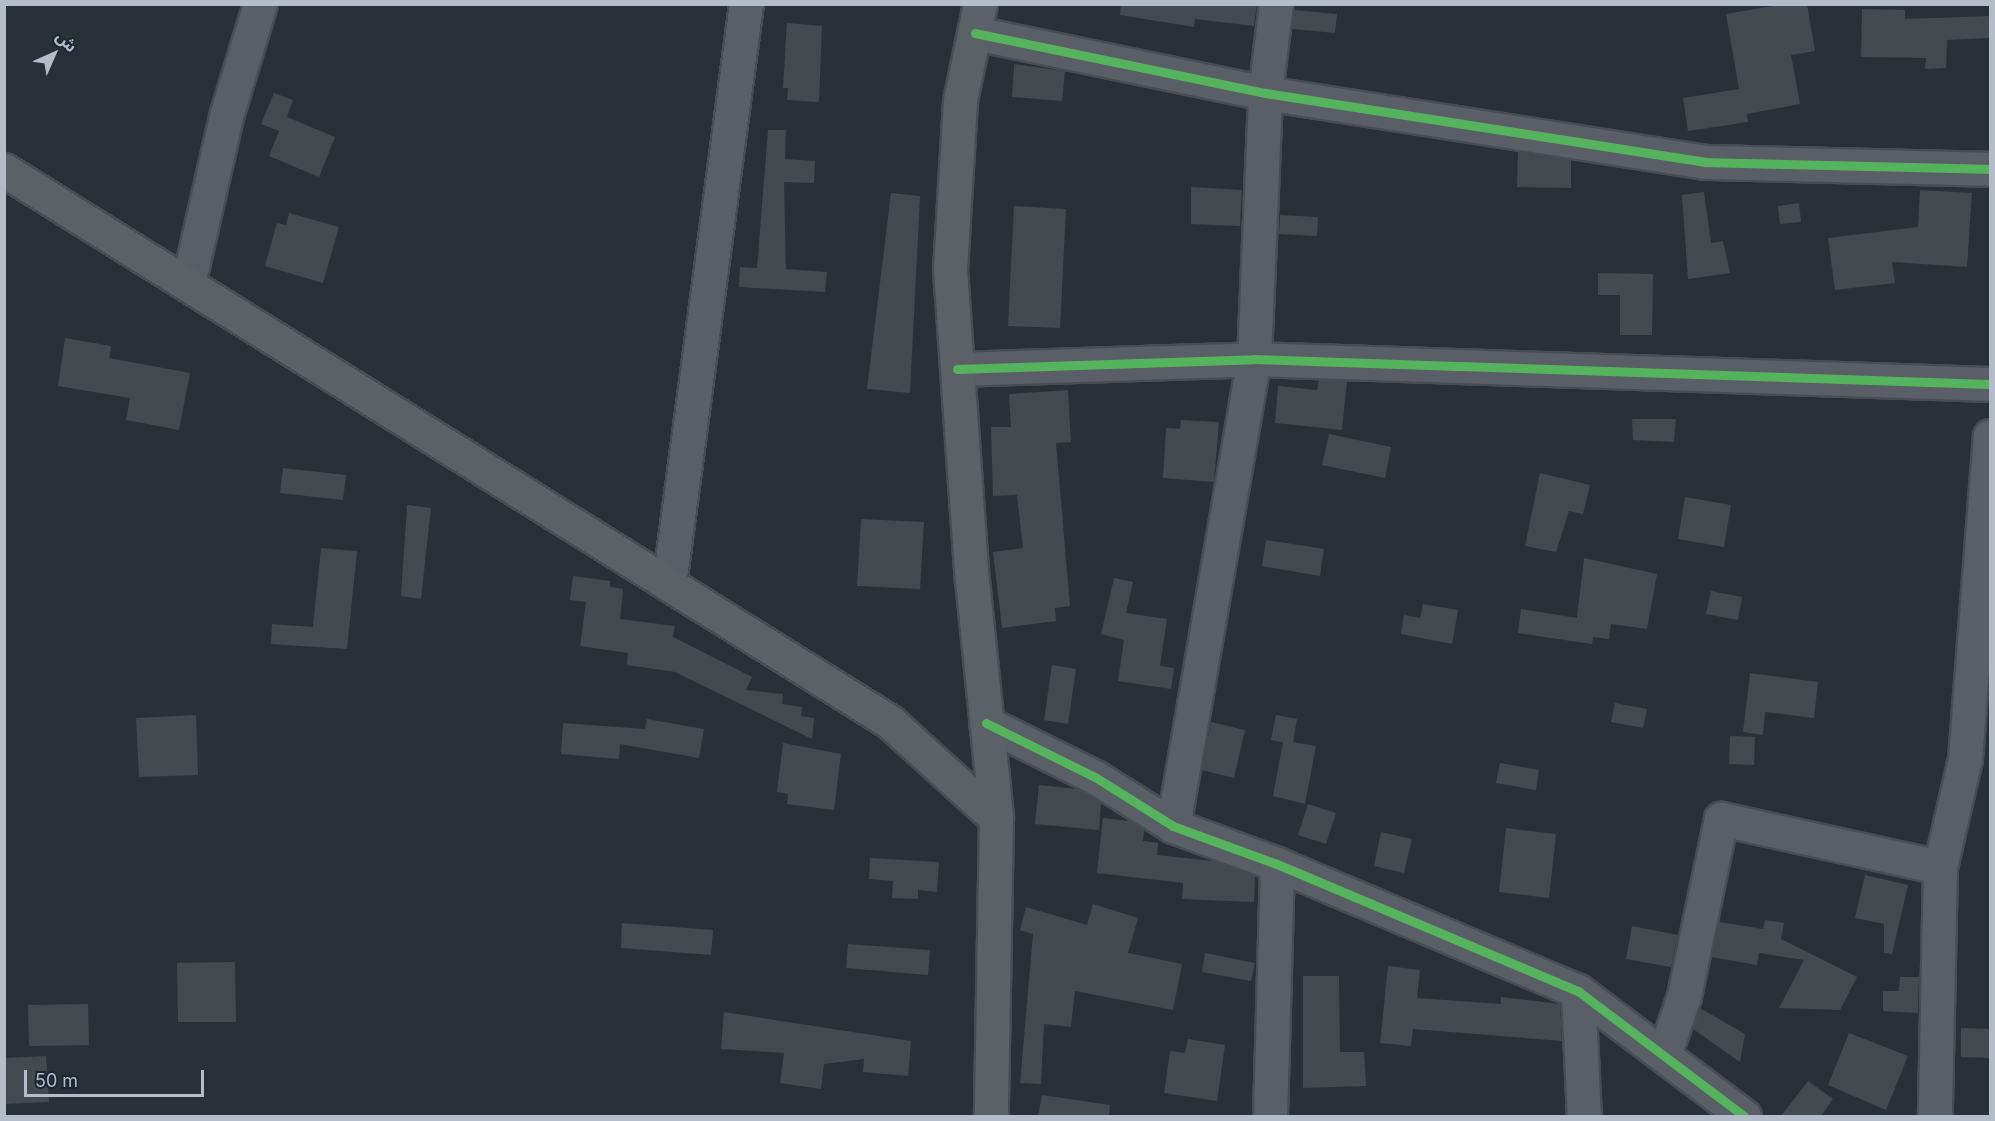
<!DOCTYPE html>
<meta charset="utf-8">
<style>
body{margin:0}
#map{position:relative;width:1995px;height:1121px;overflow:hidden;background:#2a3038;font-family:Inter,"Noto Sans Arabic",sans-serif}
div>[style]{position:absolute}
.building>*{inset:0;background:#444950}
.roads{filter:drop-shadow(2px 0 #484c53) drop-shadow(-2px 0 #484c53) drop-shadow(0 2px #484c53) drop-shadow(0 -2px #484c53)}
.minor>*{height:33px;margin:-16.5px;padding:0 16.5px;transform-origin:16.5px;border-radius:16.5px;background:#5a5e66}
.major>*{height:33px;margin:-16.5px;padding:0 16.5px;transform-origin:16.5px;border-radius:16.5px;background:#5c6168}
.cycleway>*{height:9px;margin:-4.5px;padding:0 4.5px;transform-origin:4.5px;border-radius:4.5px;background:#56b35d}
span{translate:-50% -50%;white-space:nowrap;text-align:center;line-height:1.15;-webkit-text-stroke:5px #1d2633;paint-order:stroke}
.frame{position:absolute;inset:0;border:6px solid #b4bcc9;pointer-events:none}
.north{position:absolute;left:24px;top:24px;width:60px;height:60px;-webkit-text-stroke:4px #1d2633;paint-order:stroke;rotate:45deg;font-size:16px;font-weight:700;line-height:24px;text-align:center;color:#b4bcc9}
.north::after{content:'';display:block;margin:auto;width:21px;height:27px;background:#b4bcc9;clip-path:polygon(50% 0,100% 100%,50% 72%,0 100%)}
.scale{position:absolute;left:24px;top:1070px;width:180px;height:27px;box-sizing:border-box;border:3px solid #b4bcc9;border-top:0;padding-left:8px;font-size:18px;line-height:21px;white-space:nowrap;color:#b4bcc9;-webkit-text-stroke:4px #1d2633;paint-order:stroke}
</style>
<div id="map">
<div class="building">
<div style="clip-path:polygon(1121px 4px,1257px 4px,1254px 26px,1195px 19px,1194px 27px,1120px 15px)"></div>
<div style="clip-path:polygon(1785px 4px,1807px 4px,1815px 51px,1791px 55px,1800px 104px,1747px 114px,1748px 122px,1688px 131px,1683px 98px,1739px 89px,1726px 14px)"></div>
<div style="clip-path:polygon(1862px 9px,1905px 10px,1905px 19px,1990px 16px,1990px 38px,1947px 40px,1946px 68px,1925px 69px,1926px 58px,1861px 57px)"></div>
<div style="clip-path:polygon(1294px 10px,1337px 14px,1335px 33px,1292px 29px)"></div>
<div style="clip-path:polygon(787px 23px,822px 26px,819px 102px,787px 100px,788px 88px,783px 88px)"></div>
<div style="clip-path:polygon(1014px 64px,1065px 71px,1062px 101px,1012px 97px)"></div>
<div style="clip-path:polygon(274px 93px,293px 100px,287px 117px,335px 137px,319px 177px,269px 156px,279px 131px,261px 124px)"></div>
<div style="clip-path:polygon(768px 130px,786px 130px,785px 159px,815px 161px,814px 183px,784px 182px,786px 269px,827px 272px,825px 292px,739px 287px,740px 267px,757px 268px)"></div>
<div style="clip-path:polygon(1518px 152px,1571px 160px,1571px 188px,1517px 187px)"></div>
<div style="clip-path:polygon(1191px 187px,1242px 190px,1240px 226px,1191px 224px)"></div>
<div style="clip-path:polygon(1920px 190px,1972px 193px,1967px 267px,1892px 262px,1895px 283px,1835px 290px,1828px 238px,1918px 227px)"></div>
<div style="clip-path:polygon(1704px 192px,1711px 243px,1723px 241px,1730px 273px,1688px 279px,1682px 195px)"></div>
<div style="clip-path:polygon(891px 193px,920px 196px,910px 393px,867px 389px)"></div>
<div style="clip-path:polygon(1799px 203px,1801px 222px,1780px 224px,1778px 206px)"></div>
<div style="clip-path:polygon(1014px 206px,1066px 209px,1060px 328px,1008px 326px)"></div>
<div style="clip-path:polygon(289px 213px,339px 227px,323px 283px,265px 266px,277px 223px,286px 225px)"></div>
<div style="clip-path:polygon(1280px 215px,1318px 217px,1317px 236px,1279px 234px)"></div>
<div style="clip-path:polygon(1598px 273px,1653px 274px,1652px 335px,1620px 335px,1620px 295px,1598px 295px)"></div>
<div style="clip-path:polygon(65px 338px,111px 346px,109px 358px,190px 373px,179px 430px,126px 420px,130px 398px,58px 386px)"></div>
<div style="clip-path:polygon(1319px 380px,1347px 381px,1342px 430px,1275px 423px,1278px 386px,1317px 390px)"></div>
<div style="clip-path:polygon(1068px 390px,1071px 442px,1056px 443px,1070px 606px,1055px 608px,1056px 621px,1002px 628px,993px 552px,1023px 548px,1017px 495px,993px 496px,991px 427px,1011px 427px,1009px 394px)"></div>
<div style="clip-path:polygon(1632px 419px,1676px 419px,1674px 442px,1633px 440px)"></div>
<div style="clip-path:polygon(1181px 420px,1219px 422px,1214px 482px,1163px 478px,1166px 428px,1180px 429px)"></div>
<div style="clip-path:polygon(1329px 434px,1391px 447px,1385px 478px,1322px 465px)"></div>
<div style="clip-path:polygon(283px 468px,346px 475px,343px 500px,280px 493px)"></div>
<div style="clip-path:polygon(1540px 473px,1590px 485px,1583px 514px,1569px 511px,1556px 552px,1525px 546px)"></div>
<div style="clip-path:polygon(1685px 497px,1731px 505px,1724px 547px,1678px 539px)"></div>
<div style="clip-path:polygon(407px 505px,431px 508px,421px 599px,401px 596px)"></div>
<div style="clip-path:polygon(861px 519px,924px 522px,920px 589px,857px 586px)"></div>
<div style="clip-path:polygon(1266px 540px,1324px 549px,1320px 576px,1262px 566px)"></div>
<div style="clip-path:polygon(321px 548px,357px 551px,347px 649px,271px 644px,272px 624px,313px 627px)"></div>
<div style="clip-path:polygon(1584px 558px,1657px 574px,1647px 629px,1611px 624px,1609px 639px,1593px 637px,1592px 644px,1518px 633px,1521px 609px,1577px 618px)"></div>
<div style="clip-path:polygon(573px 576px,610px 581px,610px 587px,623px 589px,620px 619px,675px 626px,673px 637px,752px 677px,746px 690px,783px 694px,782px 704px,802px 707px,801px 716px,814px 718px,812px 739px,675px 672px,627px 665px,628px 653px,580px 646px,586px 602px,570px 600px)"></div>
<div style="clip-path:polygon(1114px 578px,1133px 582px,1126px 613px,1167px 619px,1160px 666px,1174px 668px,1171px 689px,1118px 681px,1124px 640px,1101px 634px)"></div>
<div style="clip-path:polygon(1711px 591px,1742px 597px,1738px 620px,1706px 614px)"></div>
<div style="clip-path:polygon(1423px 604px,1458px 610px,1452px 644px,1401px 634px,1404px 615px,1420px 618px)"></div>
<div style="clip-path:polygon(1052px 665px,1076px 669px,1068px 724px,1044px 720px)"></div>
<div style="clip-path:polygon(1750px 673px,1818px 682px,1814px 718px,1765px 712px,1763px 735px,1743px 732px)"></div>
<div style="clip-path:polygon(1615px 703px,1647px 709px,1643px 728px,1611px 722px)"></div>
<div style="clip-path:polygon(196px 715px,198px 775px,139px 777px,136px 718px)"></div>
<div style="clip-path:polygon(1276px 715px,1297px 719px,1293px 742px,1316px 746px,1305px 804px,1273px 796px,1283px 742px,1271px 740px)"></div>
<div style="clip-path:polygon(647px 719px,704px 729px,699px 758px,620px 744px,619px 759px,561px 754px,563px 723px,645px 729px)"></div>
<div style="clip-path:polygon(1211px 722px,1245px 730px,1234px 778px,1202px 770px)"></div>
<div style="clip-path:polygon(1730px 736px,1755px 737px,1754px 765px,1729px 764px)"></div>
<div style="clip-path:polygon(783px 743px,841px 754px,834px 810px,787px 804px,788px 794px,777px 792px)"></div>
<div style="clip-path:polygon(1500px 763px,1539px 770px,1536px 790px,1496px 783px)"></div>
<div style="clip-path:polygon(1039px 785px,1077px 789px,1101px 803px,1099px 830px,1035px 824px)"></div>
<div style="clip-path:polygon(1308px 804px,1336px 813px,1326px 844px,1298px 835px)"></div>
<div style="clip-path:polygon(1103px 818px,1130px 821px,1144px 830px,1143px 841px,1158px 843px,1157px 855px,1213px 861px,1255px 876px,1254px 902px,1182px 899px,1183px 883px,1097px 873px)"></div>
<div style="clip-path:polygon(1506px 828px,1556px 834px,1549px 898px,1499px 892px)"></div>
<div style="clip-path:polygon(1381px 832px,1412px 839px,1404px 873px,1374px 866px)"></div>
<div style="clip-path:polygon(870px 858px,939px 862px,937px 892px,918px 890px,918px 899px,892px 898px,893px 881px,869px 879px)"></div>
<div style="clip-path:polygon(1865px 875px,1908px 885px,1892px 954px,1884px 953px,1884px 924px,1855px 918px)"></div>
<div style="clip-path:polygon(1093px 904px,1138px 918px,1128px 953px,1182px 964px,1173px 1010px,1075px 991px,1071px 1027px,1044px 1024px,1041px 1084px,1020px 1083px,1033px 934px,1020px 930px,1026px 907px,1087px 925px)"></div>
<div style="clip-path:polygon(1765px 920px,1784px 923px,1781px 939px,1857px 977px,1840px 1010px,1779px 1008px,1804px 960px,1759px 953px,1757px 965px,1711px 957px,1719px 922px,1763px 929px)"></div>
<div style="clip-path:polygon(622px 923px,713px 930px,711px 955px,621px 948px)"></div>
<div style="clip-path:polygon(1632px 926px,1678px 935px,1671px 967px,1626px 959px)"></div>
<div style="clip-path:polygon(848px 944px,930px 950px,928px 975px,846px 968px)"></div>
<div style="clip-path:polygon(1205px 953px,1255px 963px,1251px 981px,1202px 972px)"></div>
<div style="clip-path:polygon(235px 962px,236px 1022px,178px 1022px,177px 963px)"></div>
<div style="clip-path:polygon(1388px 966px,1420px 970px,1417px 998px,1501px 1004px,1501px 997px,1560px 1004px,1562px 1041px,1413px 1029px,1411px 1046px,1380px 1043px)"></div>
<div style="clip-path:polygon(1303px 976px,1339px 976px,1340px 1052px,1364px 1052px,1366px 1086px,1303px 1088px)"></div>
<div style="clip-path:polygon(1900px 977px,1919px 977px,1918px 1013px,1883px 1011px,1883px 991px,1899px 991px)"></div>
<div style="clip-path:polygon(88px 1004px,89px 1045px,29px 1046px,28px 1005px)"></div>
<div style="clip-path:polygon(1700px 1008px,1745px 1034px,1740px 1062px,1693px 1029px)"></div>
<div style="clip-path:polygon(724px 1012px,911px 1041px,908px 1076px,863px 1072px,864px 1059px,824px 1064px,821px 1089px,780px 1083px,784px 1053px,721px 1049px)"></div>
<div style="clip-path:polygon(1961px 1028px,1990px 1029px,1990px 1058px,1961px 1057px)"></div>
<div style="clip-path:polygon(1849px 1033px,1908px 1056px,1886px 1110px,1828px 1085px)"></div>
<div style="clip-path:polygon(1188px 1039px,1225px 1045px,1217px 1101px,1164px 1093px,1170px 1051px,1185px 1053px)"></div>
<div style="clip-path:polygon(46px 1056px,49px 1102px,4px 1104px,4px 1058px)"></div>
<div style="clip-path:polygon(1808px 1081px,1833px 1099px,1821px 1116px,1781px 1116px)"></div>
<div style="clip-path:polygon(1042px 1095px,1110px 1105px,1109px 1116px,1038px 1116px)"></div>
</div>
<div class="roads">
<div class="minor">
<div style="left:975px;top:33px;width:296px;rotate:11.7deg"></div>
<div style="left:1265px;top:93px;width:445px;rotate:8.9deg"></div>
<div style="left:1705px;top:162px;width:285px;rotate:1.4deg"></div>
<div style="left:188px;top:284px;width:175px;rotate:-77.2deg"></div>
<div style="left:227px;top:113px;width:114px;rotate:-73.2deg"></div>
<div style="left:957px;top:369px;width:297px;rotate:-1.9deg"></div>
<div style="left:1254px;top:359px;width:736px;rotate:1.95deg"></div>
<div style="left:669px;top:584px;width:585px;rotate:-82.44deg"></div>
<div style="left:986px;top:723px;width:122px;rotate:26.4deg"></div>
<div style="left:1095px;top:777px;width:92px;rotate:32.1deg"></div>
<div style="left:1173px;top:826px;width:111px;rotate:20.1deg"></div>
<div style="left:1277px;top:864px;width:327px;rotate:22.9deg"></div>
<div style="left:1578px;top:991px;width:208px;rotate:37deg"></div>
<div style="left:1173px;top:826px;width:474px;rotate:-80.2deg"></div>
<div style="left:1254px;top:359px;width:266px;rotate:-87.6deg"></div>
<div style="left:1265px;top:93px;width:90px;rotate:-83deg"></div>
<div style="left:1940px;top:867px;width:111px;rotate:-77deg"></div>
<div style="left:1965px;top:759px;width:324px;rotate:-85.6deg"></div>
<div style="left:1578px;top:991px;width:125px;rotate:87.3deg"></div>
<div style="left:1665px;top:1052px;width:59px;rotate:-71.3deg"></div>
<div style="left:1684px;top:996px;width:181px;rotate:-78.2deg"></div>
<div style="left:1721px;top:819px;width:224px;rotate:12.4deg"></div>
<div style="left:1940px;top:867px;width:249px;rotate:91.2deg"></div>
<div style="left:1270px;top:1116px;width:252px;rotate:-88.4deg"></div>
</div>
<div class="major">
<div style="left:980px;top:4px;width:99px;rotate:101.7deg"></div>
<div style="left:960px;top:101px;width:168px;rotate:93.4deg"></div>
<div style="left:950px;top:269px;width:312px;rotate:86deg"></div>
<div style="left:972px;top:580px;width:239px;rotate:84.2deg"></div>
<div style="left:996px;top:818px;width:298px;rotate:91deg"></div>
<div style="left:4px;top:170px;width:1044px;rotate:31.92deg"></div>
<div style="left:890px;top:722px;width:143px;rotate:42.2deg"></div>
</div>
</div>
<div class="cycleway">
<div style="left:975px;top:33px;width:296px;rotate:11.7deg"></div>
<div style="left:1265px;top:93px;width:445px;rotate:8.9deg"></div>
<div style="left:1705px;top:162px;width:285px;rotate:1.4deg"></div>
<div style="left:957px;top:369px;width:297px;rotate:-1.9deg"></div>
<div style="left:1254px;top:359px;width:736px;rotate:1.95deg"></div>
<div style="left:986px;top:723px;width:122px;rotate:26.4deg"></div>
<div style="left:1095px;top:777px;width:92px;rotate:32.1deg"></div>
<div style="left:1173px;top:826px;width:111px;rotate:20.1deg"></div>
<div style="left:1277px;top:864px;width:327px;rotate:22.9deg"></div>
<div style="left:1578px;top:991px;width:208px;rotate:37deg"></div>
</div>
<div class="frame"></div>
<div class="north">ش</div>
<div class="scale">50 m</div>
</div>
